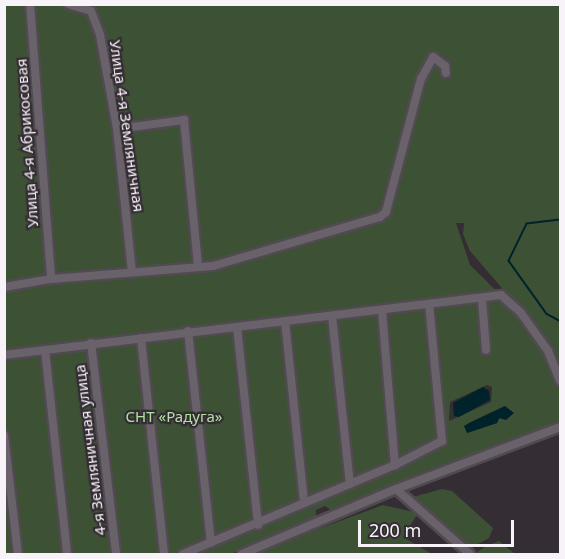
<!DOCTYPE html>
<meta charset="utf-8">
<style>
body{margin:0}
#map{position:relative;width:565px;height:559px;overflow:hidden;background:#342d34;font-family:"Noto Sans",sans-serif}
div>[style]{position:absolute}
.green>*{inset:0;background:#3d5135}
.water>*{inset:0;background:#00222b}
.stream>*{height:1.5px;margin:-0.75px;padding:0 0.75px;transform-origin:0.75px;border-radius:0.75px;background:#00222b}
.roads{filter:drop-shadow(2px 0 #514a51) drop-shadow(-2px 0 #514a51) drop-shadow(0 2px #514a51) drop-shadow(0 -2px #514a51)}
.minor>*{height:8px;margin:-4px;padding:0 4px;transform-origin:4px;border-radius:4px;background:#6a626a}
span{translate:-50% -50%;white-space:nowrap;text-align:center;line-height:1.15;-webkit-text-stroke:4.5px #342d34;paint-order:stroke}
.street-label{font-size:15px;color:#f8f3f8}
.park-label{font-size:15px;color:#b1e29f}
.frame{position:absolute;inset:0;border:6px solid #f8f3f8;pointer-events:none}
.scale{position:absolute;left:358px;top:520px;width:156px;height:27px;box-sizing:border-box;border:3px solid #f8f3f8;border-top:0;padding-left:8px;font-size:18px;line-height:21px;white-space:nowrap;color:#f8f3f8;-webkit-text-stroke:4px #342d34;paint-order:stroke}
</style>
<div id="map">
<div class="green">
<div style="clip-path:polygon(evenodd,4px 5px,560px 5px,560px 374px,537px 329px,470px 251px,463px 234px,464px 223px,456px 223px,470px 265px,524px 318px,549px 355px,560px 383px,560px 424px,498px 445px,334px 512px,325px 506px,316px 510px,316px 519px,231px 554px,5px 554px,4px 5px,487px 385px,492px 387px,491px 402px,449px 421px,450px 402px,487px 385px,4px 5px,505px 406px,497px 423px,467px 433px,465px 427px,469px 423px,505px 406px)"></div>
<div style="clip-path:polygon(442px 489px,452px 491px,493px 528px,489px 538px,469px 549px,414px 501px,413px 497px)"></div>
<div style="clip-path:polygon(383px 505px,418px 513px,403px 537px,432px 554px,251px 554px)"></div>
<div style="clip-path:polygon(499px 541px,515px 554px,474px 554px,486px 546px)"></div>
</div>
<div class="water">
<div style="clip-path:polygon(483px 387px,489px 391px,490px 400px,459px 417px,454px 416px,453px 403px)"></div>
<div style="clip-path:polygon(505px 406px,514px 413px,506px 420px,499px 418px,497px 423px,467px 433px,464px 426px,469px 423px)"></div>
</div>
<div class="stream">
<div style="left:560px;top:220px;width:33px;rotate:173deg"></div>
<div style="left:527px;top:224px;width:41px;rotate:115.9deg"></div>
<div style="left:509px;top:261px;width:65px;rotate:54.4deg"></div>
<div style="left:547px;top:314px;width:15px;rotate:28deg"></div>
</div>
<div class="roads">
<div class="minor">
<div style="left:30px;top:4px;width:276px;rotate:85.6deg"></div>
<div style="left:68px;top:4px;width:24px;rotate:17deg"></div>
<div style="left:91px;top:11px;width:26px;rotate:69deg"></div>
<div style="left:100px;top:35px;width:96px;rotate:79.7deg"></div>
<div style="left:117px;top:129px;width:143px;rotate:84deg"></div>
<div style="left:117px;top:129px;width:68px;rotate:-7.7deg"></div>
<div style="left:184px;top:120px;width:147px;rotate:84.5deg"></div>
<div style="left:4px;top:287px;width:48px;rotate:-9.7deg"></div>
<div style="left:51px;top:279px;width:163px;rotate:-4.6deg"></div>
<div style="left:213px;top:266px;width:174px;rotate:-16.4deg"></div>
<div style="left:380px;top:217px;width:8px;rotate:-40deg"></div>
<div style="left:386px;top:212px;width:138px;rotate:-75.3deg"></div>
<div style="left:421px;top:79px;width:25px;rotate:-61deg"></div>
<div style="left:433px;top:57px;width:15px;rotate:37deg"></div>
<div style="left:445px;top:66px;width:7px;rotate:82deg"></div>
<div style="left:482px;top:299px;width:51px;rotate:85.5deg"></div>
<div style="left:382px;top:311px;width:155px;rotate:85.2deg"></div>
<div style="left:332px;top:316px;width:169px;rotate:83.9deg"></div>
<div style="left:285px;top:321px;width:183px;rotate:84deg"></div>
<div style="left:237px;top:327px;width:199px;rotate:83.9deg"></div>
<div style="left:188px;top:331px;width:213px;rotate:83.8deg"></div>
<div style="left:141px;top:338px;width:217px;rotate:83.9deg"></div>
<div style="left:91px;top:343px;width:212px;rotate:83.2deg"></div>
<div style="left:45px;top:350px;width:205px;rotate:83.8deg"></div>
<div style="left:4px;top:355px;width:501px;rotate:-6.88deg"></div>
<div style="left:501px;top:295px;width:27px;rotate:42deg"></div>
<div style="left:521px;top:313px;width:47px;rotate:54.6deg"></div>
<div style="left:548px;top:351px;width:32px;rotate:68deg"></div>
<div style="left:4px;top:435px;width:120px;rotate:83.3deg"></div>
<div style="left:396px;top:489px;width:98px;rotate:41.3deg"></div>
<div style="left:183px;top:554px;width:230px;rotate:-22.8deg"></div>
<div style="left:395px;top:465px;width:53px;rotate:-27.1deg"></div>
<div style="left:442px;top:441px;width:138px;rotate:-95.4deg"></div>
<div style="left:242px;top:554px;width:167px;rotate:-22.9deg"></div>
<div style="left:396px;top:489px;width:175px;rotate:-20.7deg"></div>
</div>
</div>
<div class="street-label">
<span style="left:127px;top:126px;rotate:82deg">Улица 4-я Земляничная</span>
<span style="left:27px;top:143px;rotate:-94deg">Улица 4-я Абрикосовая</span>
<span style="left:90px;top:450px;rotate:-97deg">4-я Земляничная улица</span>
</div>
<div class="park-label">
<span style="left:174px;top:417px">СНТ «Радуга»</span>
</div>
<div class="frame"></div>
<div class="scale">200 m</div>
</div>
